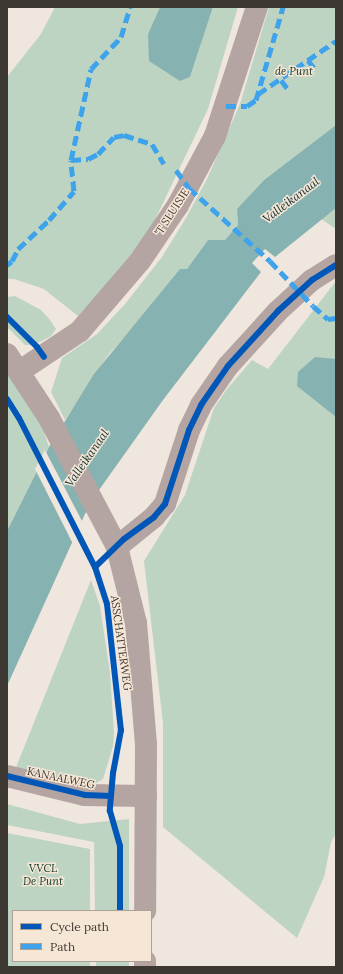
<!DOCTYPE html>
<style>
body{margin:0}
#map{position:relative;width:343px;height:974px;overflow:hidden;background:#efe6dd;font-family:Lora,serif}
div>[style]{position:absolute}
.green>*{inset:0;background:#bdd4c2}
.water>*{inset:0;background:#87b2b2}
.pier>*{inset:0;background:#efe6dd}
.minor>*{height:22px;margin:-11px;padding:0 11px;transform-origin:11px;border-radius:11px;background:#b4a5a2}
.quiet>*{height:5px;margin-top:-2.5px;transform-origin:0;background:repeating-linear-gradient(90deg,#3fa3eb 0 10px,transparent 0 15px)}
.cycleway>*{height:6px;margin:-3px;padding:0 3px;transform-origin:3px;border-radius:3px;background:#0057b8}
span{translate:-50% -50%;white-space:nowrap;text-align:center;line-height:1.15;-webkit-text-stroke:3px #f6e6d6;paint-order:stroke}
.park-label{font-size:11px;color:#0c3825;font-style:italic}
.street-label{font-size:11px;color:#3e3832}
.water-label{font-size:12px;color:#0e3133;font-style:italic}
.frame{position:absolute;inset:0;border:8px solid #3e3832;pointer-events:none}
.legend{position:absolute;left:12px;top:910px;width:140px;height:52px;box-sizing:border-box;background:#f6e6d6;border:1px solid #aca094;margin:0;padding:5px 7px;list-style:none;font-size:12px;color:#3e3832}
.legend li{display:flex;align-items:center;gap:8px;height:20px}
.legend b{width:20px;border:1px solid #aca094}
</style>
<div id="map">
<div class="green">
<div style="clip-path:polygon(55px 7px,160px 7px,148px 34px,190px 77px,213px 7px,238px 7px,208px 109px,151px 228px,115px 279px,78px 316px,44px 289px,14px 279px,7px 279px,7px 77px,41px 34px)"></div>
<div style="clip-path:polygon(269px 7px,336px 7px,336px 125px,264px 180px,237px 209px,238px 225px,225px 240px,208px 240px,187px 269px,109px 354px,65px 420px,51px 392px,62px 358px,97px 334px,125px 304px,162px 257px,186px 218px,207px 179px,240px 104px)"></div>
<div style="clip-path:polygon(336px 208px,336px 229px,321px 219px)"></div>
<div style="clip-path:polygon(336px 281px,336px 834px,331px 842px,324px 877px,297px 938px,163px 827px,163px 723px,144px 561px,185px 495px,214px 408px,227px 389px,252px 360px,268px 369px)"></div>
<div style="clip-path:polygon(15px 296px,41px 310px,50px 320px,56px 329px,51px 336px,34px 345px,25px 345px,7px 327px,7px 297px)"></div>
<div style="clip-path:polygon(7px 372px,39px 417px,49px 447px,7px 531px)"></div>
<div style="clip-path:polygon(91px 580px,100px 606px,110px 673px,114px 733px,113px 746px,103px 779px,93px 785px,69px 783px,15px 770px)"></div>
<div style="clip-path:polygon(7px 804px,80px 824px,129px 819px,129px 911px,95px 911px,94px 842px,7px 825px)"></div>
<div style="clip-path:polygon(7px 833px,90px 849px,90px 911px,13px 911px,13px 961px,90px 961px,90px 967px,7px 967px)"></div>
<div style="clip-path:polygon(96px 961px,129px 961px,129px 967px,96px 967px)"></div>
</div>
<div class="water">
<div style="clip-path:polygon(160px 7px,213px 7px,190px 77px,180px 81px,149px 61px,148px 34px)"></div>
<div style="clip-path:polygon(336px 125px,336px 208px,275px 257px,265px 249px,252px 263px,261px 272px,163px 400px,99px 490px,85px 514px,7px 686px,7px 531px,49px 447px,94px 374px,180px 269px,187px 269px,208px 240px,225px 240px,238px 225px,237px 209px,264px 180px)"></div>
<div style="clip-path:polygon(315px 357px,336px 359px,336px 417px,297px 386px,298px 372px)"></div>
</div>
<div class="pier">
<div style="clip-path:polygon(45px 450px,83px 523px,73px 544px,35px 469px)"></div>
</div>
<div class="minor">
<div style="left:7px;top:354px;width:77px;rotate:56.7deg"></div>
<div style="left:49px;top:418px;width:146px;rotate:62.2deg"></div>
<div style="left:117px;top:547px;width:78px;rotate:76deg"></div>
<div style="left:136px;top:623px;width:121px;rotate:85.3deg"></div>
<div style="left:146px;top:744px;width:167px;rotate:90.3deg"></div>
<div style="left:20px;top:371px;width:72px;rotate:-33.7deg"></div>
<div style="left:80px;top:331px;width:92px;rotate:-49.4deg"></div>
<div style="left:140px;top:261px;width:68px;rotate:-55.8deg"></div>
<div style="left:178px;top:205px;width:78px;rotate:-61.8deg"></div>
<div style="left:215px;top:136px;width:136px;rotate:-72deg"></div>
<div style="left:117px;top:547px;width:48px;rotate:-39deg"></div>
<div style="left:154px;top:517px;width:17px;rotate:-50deg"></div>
<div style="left:165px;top:504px;width:78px;rotate:-72deg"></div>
<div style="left:189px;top:430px;width:28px;rotate:-64deg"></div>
<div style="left:201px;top:405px;width:47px;rotate:-55.3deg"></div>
<div style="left:228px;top:366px;width:74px;rotate:-47.7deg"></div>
<div style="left:278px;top:311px;width:46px;rotate:-42.4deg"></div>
<div style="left:312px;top:280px;width:28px;rotate:-32deg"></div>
<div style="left:7px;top:776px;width:80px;rotate:13.7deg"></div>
<div style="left:85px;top:795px;width:61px;rotate:0.9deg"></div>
<div style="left:145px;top:967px;width:6px;rotate:-90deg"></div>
</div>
<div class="quiet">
<div style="left:308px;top:60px;width:10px;rotate:53deg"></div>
<div style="left:281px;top:80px;width:10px;rotate:53deg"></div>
<div style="left:258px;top:94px;width:94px;rotate:-34.2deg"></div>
<div style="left:226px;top:106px;width:21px"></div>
<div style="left:247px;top:106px;width:11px;rotate:-34deg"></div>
<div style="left:256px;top:100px;width:97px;rotate:-73.8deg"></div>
<div style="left:71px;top:160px;width:17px;rotate:-3deg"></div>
<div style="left:88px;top:159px;width:11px;rotate:-27deg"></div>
<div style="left:98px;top:154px;width:23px;rotate:-47deg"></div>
<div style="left:114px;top:137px;width:10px;rotate:-11deg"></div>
<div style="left:124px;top:135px;width:29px;rotate:18deg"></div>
<div style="left:152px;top:144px;width:23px;rotate:59deg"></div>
<div style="left:176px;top:170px;width:22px;rotate:54deg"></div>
<div style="left:189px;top:188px;width:109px;rotate:42deg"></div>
<div style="left:270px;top:261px;width:62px;rotate:46.3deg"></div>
<div style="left:313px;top:306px;width:20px;rotate:41deg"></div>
<div style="left:328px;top:319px;width:8px;rotate:-7deg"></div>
<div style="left:7px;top:265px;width:6px;rotate:-39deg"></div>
<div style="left:12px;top:261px;width:13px;rotate:-63deg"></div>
<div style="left:18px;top:249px;width:42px;rotate:-43.1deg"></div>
<div style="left:49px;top:220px;width:38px;rotate:-49deg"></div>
<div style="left:74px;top:191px;width:31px;rotate:-96deg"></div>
<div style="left:71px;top:160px;width:93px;rotate:-77.6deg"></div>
<div style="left:91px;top:69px;width:44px;rotate:-46.8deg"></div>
<div style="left:121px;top:37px;width:31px;rotate:-73deg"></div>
</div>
<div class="cycleway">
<div style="left:7px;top:317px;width:42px;rotate:45deg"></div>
<div style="left:37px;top:347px;width:12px;rotate:55deg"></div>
<div style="left:7px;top:399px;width:22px;rotate:58deg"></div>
<div style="left:19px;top:418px;width:167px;rotate:63deg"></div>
<div style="left:95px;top:567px;width:39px;rotate:72deg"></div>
<div style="left:107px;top:604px;width:127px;rotate:83.7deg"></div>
<div style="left:121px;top:730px;width:44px;rotate:100.5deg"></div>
<div style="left:113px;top:773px;width:38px;rotate:95deg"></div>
<div style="left:110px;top:811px;width:36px;rotate:74deg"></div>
<div style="left:120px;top:846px;width:65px;rotate:90deg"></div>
<div style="left:95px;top:567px;width:40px;rotate:-44deg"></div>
<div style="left:124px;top:539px;width:37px;rotate:-36deg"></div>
<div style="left:154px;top:517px;width:17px;rotate:-50deg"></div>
<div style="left:165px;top:504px;width:78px;rotate:-72deg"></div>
<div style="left:189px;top:430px;width:28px;rotate:-64deg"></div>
<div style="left:201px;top:405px;width:47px;rotate:-55.3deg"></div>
<div style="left:228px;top:366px;width:74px;rotate:-47.7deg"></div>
<div style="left:278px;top:311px;width:46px;rotate:-42.4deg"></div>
<div style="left:312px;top:280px;width:28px;rotate:-32deg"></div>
<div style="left:7px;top:776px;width:80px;rotate:13.7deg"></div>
<div style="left:85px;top:795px;width:26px;rotate:2deg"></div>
</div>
<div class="park-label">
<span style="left:294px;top:71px">de Punt</span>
<span style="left:43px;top:875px">VVCL<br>De Punt</span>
</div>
<div class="street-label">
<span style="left:172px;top:212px;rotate:-57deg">'T SLUISJE</span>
<span style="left:121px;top:643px;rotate:82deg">ASSCHATTERWEG</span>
<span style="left:61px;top:778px;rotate:12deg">KANAALWEG</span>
</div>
<div class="water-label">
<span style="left:291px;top:200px;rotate:-37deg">Valleikanaal</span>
<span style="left:87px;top:458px;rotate:-55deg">Valleikanaal</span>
</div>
<div class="frame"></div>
<ul class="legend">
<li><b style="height:5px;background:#0057b8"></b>Cycle path</li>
<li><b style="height:5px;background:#3fa3eb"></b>Path</li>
</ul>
</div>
